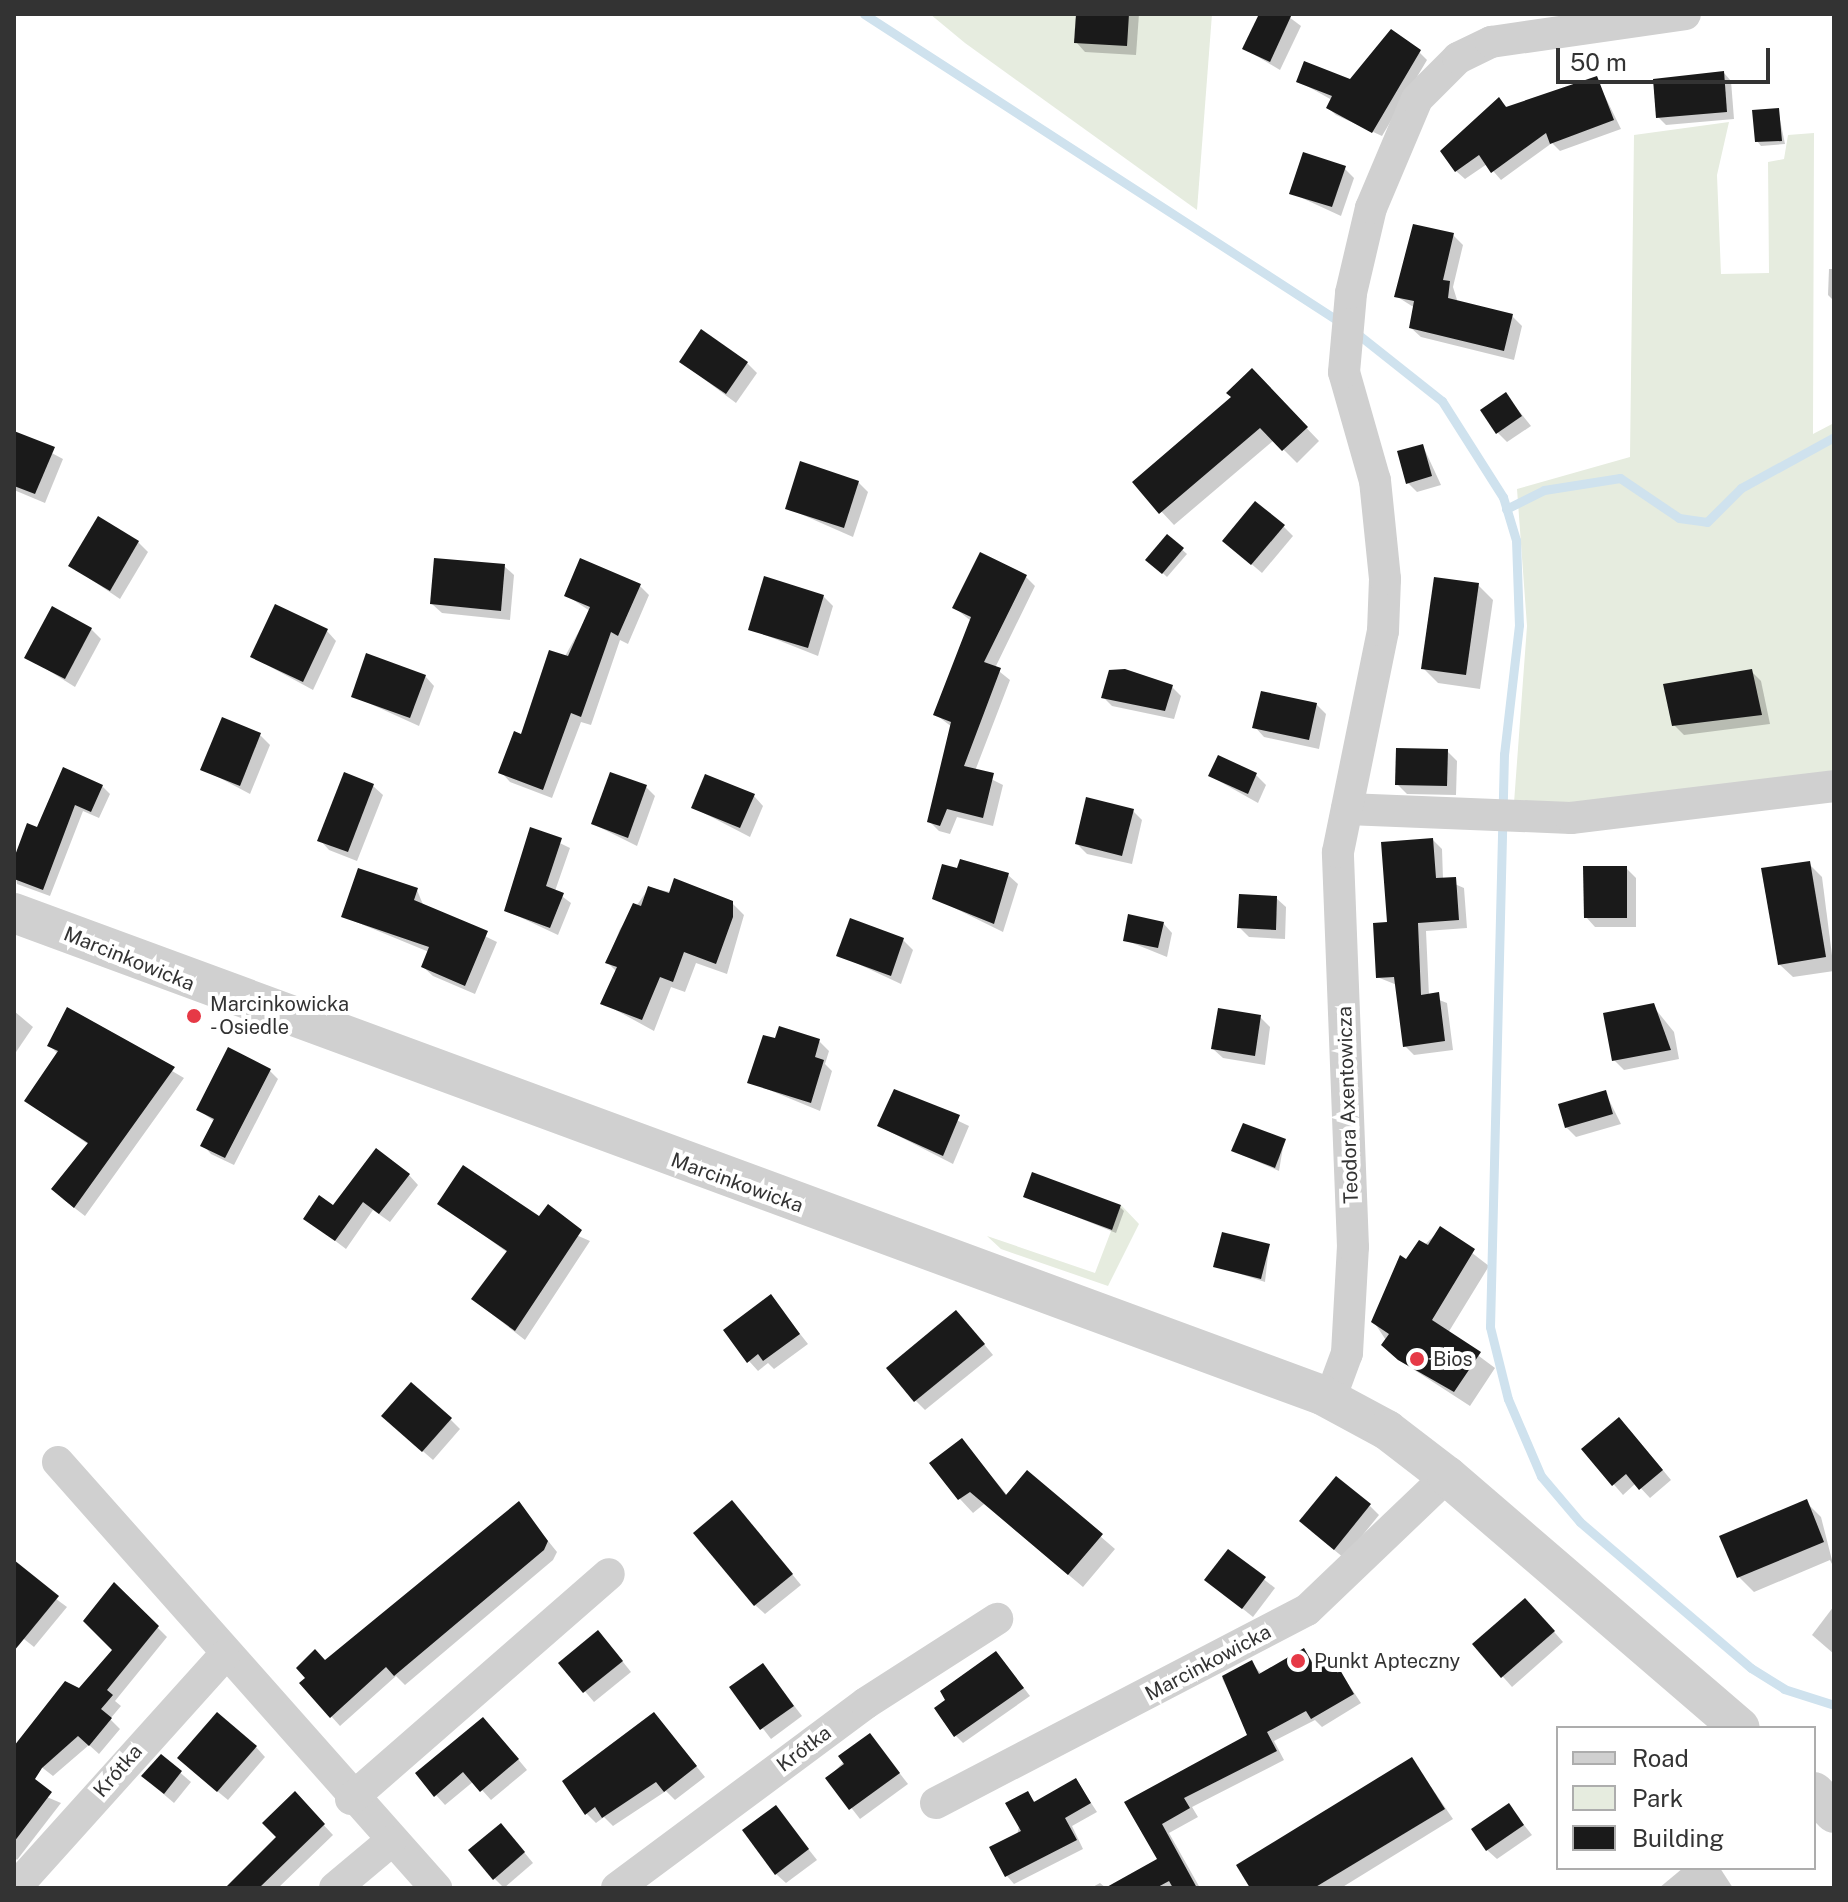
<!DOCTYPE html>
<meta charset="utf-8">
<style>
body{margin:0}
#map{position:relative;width:1848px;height:1902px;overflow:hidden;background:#fff;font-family:"Public Sans",sans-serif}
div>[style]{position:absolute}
.green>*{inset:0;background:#e6ecdf}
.shadow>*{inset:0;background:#0003}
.stream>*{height:9px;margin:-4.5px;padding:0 4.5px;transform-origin:4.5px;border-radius:4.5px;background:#cfe2ee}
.building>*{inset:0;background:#1a1a1a}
.minor>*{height:32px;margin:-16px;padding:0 16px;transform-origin:16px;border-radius:16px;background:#d0d0d0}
.tertiary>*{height:40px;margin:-20px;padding:0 20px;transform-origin:20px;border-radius:20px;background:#d0d0d0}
.dots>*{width:22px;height:22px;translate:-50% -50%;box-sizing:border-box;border:4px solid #fff;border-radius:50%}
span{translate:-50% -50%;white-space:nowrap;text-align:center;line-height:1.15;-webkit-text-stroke:8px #fff;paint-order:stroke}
.street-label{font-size:20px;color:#333}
.poi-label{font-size:20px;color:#333}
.left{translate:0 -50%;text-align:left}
.frame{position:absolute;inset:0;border:16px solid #333;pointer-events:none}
.legend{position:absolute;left:1556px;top:1726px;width:260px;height:144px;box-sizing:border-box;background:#fff;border:2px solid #adadad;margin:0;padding:10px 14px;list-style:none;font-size:24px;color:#333}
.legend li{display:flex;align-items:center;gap:16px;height:40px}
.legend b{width:40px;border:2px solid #adadad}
.scale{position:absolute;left:1556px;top:48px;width:214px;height:36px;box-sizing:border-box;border:4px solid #333;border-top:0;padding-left:10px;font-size:24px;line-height:28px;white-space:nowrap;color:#333;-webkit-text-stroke:6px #fff;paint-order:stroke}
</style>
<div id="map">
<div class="green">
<div style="clip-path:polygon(930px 14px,1212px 14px,1197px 210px,965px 43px)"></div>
<div style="clip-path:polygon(1729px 122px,1717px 175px,1721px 274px,1769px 273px,1768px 162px,1784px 159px,1788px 135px,1814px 133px,1813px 434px,1834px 423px,1834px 777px,1635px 808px,1514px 803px,1527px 626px,1517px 489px,1630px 457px,1634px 135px)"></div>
<div style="clip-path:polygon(1121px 1205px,1139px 1224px,1108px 1286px,1001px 1249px,987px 1236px,1095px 1273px)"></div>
</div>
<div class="shadow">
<div style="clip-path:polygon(1078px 14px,1139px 14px,1136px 55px,1085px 52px,1076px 42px)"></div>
<div style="clip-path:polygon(1261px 14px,1285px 14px,1301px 26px,1280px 70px,1245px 49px)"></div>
<div style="clip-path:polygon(1419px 52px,1427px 60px,1382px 136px,1336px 115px,1328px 108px,1332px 100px,1298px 81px,1350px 82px)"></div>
<div style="clip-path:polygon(1724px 73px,1731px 81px,1734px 119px,1666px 125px,1658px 117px)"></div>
<div style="clip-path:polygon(1596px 78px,1621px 129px,1560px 151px,1552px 143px,1501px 180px,1487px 164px,1465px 179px,1456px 171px,1499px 100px,1508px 108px)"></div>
<div style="clip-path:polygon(1778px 110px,1785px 144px,1761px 146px,1757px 141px)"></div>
<div style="clip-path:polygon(1344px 168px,1354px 178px,1341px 216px,1291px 193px)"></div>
<div style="clip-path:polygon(1453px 235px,1463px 245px,1453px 287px,1458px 303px,1512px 316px,1522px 326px,1514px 360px,1421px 337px,1411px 328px,1415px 308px,1396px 296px)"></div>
<div style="clip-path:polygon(1829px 269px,1834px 269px,1834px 301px,1828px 295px)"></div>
<div style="clip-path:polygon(681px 362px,747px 363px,757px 373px,736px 403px)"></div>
<div style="clip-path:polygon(1252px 371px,1319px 441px,1297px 463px,1274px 440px,1174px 525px,1134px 482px,1234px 397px)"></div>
<div style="clip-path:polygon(1506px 395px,1531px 426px,1507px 442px,1498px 433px)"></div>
<div style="clip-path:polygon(14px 433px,63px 459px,45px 503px,14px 490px)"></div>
<div style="clip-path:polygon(1423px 446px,1441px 485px,1417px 492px,1408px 483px)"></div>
<div style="clip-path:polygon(858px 482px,868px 492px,853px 537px,787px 508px)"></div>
<div style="clip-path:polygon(1283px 526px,1293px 536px,1262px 573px,1235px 550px)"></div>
<div style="clip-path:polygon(1168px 537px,1187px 554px,1167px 577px,1148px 559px)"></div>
<div style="clip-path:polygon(138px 542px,148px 552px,120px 599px,71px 566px)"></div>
<div style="clip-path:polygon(504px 566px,514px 575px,510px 620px,442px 613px,432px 604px)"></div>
<div style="clip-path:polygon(1026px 577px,1035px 586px,995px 668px,1010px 680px,975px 771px,1003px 785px,993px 826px,957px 817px,950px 834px,939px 831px,929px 821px,952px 727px,935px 714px,971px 621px,955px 608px)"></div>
<div style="clip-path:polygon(1478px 585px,1493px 600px,1480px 689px,1438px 683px,1423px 668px)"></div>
<div style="clip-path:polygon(640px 586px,649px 595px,628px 644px,620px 640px,591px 725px,581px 722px,552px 798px,510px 782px,501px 772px,590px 611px,566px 595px)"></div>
<div style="clip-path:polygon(823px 596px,833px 606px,818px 656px,750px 629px)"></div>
<div style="clip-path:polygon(91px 629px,101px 639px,75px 687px,27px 657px)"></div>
<div style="clip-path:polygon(327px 631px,336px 641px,313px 690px,252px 657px)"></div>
<div style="clip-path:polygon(1751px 671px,1761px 681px,1770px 724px,1684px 735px,1674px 725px)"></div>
<div style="clip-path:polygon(425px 676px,434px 686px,419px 726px,353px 696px)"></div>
<div style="clip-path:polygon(1172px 687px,1181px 696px,1174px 719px,1112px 706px,1103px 697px)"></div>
<div style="clip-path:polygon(1316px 704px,1326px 714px,1319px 749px,1264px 737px,1255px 727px)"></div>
<div style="clip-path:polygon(260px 735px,270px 745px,250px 794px,203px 769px)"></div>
<div style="clip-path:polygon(1447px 751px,1457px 761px,1456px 795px,1407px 794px,1397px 784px)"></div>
<div style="clip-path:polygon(1256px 775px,1266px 785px,1258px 803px,1210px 776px)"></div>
<div style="clip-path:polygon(102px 786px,110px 794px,99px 818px,83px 811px,50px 896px,17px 884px,14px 864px,38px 830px)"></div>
<div style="clip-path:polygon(373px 786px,383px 795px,357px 861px,329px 850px,320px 840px)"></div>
<div style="clip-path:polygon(646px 787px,655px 796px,637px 846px,593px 824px)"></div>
<div style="clip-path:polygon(754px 796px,763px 806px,750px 837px,694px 808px)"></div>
<div style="clip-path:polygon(1133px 811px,1142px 820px,1132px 864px,1087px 854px,1077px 844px)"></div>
<div style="clip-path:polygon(531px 829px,570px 848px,555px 891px,571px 903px,558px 935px,507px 911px)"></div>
<div style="clip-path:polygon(1433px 840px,1442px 849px,1443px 879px,1464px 888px,1467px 928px,1426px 931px,1429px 996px,1447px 1003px,1453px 1050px,1414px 1055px,1405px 1046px,1397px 985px,1377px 977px)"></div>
<div style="clip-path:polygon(1809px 864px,1822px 877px,1834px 971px,1793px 977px,1779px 964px)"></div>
<div style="clip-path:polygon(1626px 868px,1636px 878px,1636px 927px,1595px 927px,1586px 917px)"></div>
<div style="clip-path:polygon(958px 871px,1008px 875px,1018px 884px,1003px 932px,934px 898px)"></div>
<div style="clip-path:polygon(649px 888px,732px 903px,744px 915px,727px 974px,696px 963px,685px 992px,671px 987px,654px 1031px,603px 1003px,617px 972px,607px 962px,620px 929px)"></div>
<div style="clip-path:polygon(417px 890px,424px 907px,497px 942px,475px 994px,433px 976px,423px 967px,429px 952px,344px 917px)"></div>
<div style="clip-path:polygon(1276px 898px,1286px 907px,1285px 939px,1249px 937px,1239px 927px)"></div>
<div style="clip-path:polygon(1163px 923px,1172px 933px,1167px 957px,1125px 940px)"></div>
<div style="clip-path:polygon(903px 940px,913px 950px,901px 984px,839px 955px)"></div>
<div style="clip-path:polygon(1653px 1006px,1674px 1032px,1679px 1059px,1624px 1070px,1614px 1060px)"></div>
<div style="clip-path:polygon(68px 1010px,184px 1078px,85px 1216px,63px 1199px,89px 1145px,27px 1101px,58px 1054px,50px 1046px)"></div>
<div style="clip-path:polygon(14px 1011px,33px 1027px,14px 1055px)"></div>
<div style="clip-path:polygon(1260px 1017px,1270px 1027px,1265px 1065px,1223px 1058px,1213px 1049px)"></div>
<div style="clip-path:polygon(776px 1041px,819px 1041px,829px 1051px,825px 1064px,832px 1071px,820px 1111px,750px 1082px)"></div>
<div style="clip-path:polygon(269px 1070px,278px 1079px,234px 1165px,211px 1154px,203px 1145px,215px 1122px,199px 1110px)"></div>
<div style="clip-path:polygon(895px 1091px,969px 1126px,953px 1164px,879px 1126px)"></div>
<div style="clip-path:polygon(1605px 1092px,1621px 1124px,1576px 1137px,1566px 1127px)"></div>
<div style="clip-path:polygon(1284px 1141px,1279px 1171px,1233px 1151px)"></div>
<div style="clip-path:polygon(409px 1175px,418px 1185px,390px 1222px,373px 1210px,346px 1249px,305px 1218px)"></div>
<div style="clip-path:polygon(1025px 1196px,1120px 1207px,1124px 1211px,1116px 1233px)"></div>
<div style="clip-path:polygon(440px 1203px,539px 1219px,590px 1241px,525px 1340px,484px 1308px,508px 1253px)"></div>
<div style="clip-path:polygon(1441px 1229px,1489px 1266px,1448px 1333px,1495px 1368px,1470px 1406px,1399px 1360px,1374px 1322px,1407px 1262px)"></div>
<div style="clip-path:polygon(1269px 1246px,1265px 1282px,1216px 1266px)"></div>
<div style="clip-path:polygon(771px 1297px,808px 1344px,774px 1369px,768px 1363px,758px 1371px,749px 1361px)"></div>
<div style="clip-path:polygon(966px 1322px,993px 1355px,925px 1410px,915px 1400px)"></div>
<div style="clip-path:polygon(450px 1419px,460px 1429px,433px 1460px,393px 1425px)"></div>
<div style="clip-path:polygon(1629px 1429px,1671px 1480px,1650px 1498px,1636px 1483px,1623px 1495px,1583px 1449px)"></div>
<div style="clip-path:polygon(962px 1441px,1008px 1496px,1027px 1473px,1115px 1549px,1083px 1587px,984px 1504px,973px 1513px,960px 1499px,932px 1464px)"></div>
<div style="clip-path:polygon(1806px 1502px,1821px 1517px,1834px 1568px,1830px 1560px,1754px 1592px,1739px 1577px)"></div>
<div style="clip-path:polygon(1370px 1506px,1379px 1515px,1344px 1558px,1311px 1531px)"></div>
<div style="clip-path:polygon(524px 1511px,557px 1552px,553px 1560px,405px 1685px,396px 1676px,340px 1726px,331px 1716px,325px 1662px)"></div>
<div style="clip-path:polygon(741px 1512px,801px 1585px,765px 1614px,755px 1605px)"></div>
<div style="clip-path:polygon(1229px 1552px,1275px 1588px,1253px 1617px,1207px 1580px)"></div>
<div style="clip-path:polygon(14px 1568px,67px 1607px,34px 1647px,14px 1631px)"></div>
<div style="clip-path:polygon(115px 1585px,167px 1637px,115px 1701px,121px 1706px,110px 1719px,120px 1729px,99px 1754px,89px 1745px,53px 1776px,26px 1755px,115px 1650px)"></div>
<div style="clip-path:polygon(1834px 1606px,1834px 1654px,1812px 1635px)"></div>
<div style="clip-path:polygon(1535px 1610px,1563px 1642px,1512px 1687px,1475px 1645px)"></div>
<div style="clip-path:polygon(607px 1642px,631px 1672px,594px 1702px,561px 1663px)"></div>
<div style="clip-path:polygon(1303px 1650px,1317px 1667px,1331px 1658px,1361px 1703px,1322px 1727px,1315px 1720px,1274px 1741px,1284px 1760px,1192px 1807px,1198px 1817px,1169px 1833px,1200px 1888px,1109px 1888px,1160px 1860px,1127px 1803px,1250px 1736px,1222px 1678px,1251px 1663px,1262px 1674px)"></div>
<div style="clip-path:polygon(1004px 1662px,1030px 1696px,963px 1743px,956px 1736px)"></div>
<div style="clip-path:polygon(763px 1665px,802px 1716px,771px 1739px,732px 1688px)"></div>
<div style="clip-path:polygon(654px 1714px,705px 1777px,675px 1800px,666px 1791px,613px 1826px,604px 1817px,596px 1823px,586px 1813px)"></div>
<div style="clip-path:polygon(493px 1729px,527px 1770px,491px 1800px,474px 1781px,445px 1805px,436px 1795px)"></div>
<div style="clip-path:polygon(870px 1735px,908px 1784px,860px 1819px,828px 1778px)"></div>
<div style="clip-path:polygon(256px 1747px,265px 1757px,228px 1800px,189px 1768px)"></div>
<div style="clip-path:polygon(162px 1757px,191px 1782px,174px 1803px,154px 1786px)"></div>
<div style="clip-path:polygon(1412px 1759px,1453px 1819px,1341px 1888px,1252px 1888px)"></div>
<div style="clip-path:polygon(1076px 1780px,1097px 1812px,1072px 1826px,1083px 1849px,1014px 1884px,1007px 1876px,1027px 1794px,1035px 1802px)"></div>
<div style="clip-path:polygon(14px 1783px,61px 1803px,17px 1860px,14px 1857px)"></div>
<div style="clip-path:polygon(295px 1794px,333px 1835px,278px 1888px,227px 1888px,279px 1837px)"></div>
<div style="clip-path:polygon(1509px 1806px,1532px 1835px,1497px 1859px,1487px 1850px)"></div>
<div style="clip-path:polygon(776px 1808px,817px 1860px,786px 1883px,776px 1874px)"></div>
<div style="clip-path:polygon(510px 1835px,533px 1863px,504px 1888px,494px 1878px)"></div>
<div style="clip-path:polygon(1683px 1868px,1720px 1868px,1733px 1888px,1659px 1888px)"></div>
<div style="clip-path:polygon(1100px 1883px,1106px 1888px,1091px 1888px)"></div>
</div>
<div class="stream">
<div style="left:864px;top:14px;width:571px;rotate:32.91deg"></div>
<div style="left:1355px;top:332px;width:111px;rotate:38.4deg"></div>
<div style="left:1442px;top:401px;width:114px;rotate:57.6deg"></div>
<div style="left:1503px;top:497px;width:45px;rotate:73.2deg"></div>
<div style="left:1516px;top:540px;width:85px;rotate:88deg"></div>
<div style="left:1519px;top:625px;width:130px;rotate:96.6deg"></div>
<div style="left:1504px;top:754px;width:573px;rotate:91.4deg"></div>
<div style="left:1490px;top:1327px;width:74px;rotate:76deg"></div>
<div style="left:1508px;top:1399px;width:84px;rotate:66.8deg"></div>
<div style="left:1541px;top:1476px;width:60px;rotate:49.7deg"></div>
<div style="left:1580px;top:1522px;width:225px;rotate:40.5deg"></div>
<div style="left:1751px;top:1668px;width:39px;rotate:32deg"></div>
<div style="left:1784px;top:1689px;width:52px;rotate:17.7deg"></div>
<div style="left:1506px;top:509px;width:42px;rotate:-26.6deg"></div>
<div style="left:1544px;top:490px;width:77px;rotate:-9deg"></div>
<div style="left:1620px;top:478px;width:71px;rotate:34.1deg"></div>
<div style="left:1679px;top:518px;width:28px;rotate:8deg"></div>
<div style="left:1707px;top:522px;width:48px;rotate:-45deg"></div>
<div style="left:1741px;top:488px;width:106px;rotate:-28.7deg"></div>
</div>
<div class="building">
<div style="clip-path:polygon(1076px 14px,1129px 14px,1127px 46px,1074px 43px)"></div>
<div style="clip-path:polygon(1259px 14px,1292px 14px,1270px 62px,1242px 49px)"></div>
<div style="clip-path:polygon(1391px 29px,1421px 50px,1372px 133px,1326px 108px,1332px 96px,1296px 82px,1304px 61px,1350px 79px)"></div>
<div style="clip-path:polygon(1724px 71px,1727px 112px,1656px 118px,1653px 79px)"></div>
<div style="clip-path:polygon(1597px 76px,1614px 120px,1550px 144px,1546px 133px,1491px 173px,1479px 155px,1455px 172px,1440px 151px,1499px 97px,1506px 107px)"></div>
<div style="clip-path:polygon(1779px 108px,1782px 141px,1755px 142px,1752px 110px)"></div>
<div style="clip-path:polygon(1303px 152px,1346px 166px,1332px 207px,1289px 194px)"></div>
<div style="clip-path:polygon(1413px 224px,1454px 233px,1443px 280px,1450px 281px,1448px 298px,1513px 314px,1504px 351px,1409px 328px,1414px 301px,1394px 297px)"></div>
<div style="clip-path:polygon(701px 329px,748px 362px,726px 394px,679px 362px)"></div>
<div style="clip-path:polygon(1252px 368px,1308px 427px,1282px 451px,1260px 428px,1159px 514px,1132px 482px,1231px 397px,1226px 393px)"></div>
<div style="clip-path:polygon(1506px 392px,1522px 416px,1496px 434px,1480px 410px)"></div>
<div style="clip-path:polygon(14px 431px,55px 447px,35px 494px,14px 486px)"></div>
<div style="clip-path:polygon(1423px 444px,1432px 476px,1406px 484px,1397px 451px)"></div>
<div style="clip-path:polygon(800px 461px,859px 481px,844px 528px,785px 509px)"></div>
<div style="clip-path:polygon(1255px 501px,1285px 525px,1251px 565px,1222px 541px)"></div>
<div style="clip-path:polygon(98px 516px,139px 541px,110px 591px,68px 566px)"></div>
<div style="clip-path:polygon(1167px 534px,1184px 548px,1162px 574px,1145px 560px)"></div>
<div style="clip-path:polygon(980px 552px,1027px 575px,984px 662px,1001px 668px,964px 766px,994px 773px,983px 818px,947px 809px,940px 826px,927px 822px,951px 722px,933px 715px,971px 617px,952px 608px)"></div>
<div style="clip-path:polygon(434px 558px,505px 564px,501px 611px,430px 604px)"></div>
<div style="clip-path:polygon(580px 558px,641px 584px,618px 636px,611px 632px,581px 717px,571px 713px,543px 790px,498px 773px,514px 731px,521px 734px,549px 650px,568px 656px,590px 607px,564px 596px)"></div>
<div style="clip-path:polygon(764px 576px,824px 595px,808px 648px,748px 630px)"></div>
<div style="clip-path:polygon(1434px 577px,1479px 583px,1466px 675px,1421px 669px)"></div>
<div style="clip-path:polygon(275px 604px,328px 629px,303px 682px,250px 657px)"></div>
<div style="clip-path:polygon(52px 606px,92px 628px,65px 679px,24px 658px)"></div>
<div style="clip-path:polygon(366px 653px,426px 675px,410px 718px,351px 697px)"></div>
<div style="clip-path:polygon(1125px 669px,1173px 685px,1165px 711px,1101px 698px,1109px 670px)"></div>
<div style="clip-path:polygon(1752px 669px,1762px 715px,1672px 726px,1663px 684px)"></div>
<div style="clip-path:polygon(1261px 691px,1317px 703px,1309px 740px,1252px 728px)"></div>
<div style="clip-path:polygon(222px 717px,261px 733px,240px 786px,200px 770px)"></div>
<div style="clip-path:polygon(1396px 748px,1448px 749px,1447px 786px,1395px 785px)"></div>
<div style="clip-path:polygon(1218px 755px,1257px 773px,1248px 794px,1208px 776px)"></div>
<div style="clip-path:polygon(63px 767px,103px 785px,91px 812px,75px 805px,43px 890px,14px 879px,14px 858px,27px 823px,37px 827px)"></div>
<div style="clip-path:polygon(344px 772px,374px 784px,348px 852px,317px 841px)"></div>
<div style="clip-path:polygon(610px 772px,647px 785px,628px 838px,591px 824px)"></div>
<div style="clip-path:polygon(705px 774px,755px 794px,740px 828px,691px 808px)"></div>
<div style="clip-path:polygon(1086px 797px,1134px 809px,1122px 856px,1075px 844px)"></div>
<div style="clip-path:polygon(530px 827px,562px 838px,546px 886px,564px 893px,550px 928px,504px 911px)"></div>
<div style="clip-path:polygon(1433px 838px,1436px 878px,1456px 877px,1459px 920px,1418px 923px,1421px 995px,1439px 992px,1445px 1041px,1403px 1047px,1394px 977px,1376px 978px,1373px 923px,1387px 922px,1381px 842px)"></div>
<div style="clip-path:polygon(960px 859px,1009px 873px,994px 924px,932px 899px,942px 864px,957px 868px)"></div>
<div style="clip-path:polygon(1810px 861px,1826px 957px,1778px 965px,1761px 868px)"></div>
<div style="clip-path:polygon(1583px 866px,1627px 866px,1627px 918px,1584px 918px)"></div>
<div style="clip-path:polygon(358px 868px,418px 888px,414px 900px,488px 931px,465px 986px,421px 967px,429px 947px,341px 917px)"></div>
<div style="clip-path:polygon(674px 878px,733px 901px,733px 917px,716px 964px,684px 952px,673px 982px,660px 977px,642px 1020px,600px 1004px,617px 967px,605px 963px,633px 903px,641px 906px,648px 886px,669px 893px)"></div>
<div style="clip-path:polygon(1239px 894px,1277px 896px,1276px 930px,1237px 928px)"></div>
<div style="clip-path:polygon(1128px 914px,1164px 922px,1158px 948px,1123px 941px)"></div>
<div style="clip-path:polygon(850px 918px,904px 938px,891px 976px,836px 956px)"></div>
<div style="clip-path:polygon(1654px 1003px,1671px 1050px,1612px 1061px,1603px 1013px)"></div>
<div style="clip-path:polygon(67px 1007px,175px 1067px,74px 1208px,51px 1189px,88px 1143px,24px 1101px,58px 1051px,47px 1046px)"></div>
<div style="clip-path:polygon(1218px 1008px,1261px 1015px,1255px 1056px,1211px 1049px)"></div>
<div style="clip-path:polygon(779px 1026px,820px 1039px,815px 1057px,824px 1060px,811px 1103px,747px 1083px,763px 1035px,775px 1038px)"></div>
<div style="clip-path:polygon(228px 1047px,271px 1069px,225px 1158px,200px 1146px,214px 1119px,196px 1110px)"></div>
<div style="clip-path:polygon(894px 1089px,960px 1115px,943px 1156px,877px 1126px)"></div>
<div style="clip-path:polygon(1606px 1090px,1613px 1114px,1565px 1128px,1558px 1104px)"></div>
<div style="clip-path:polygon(1243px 1123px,1286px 1139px,1275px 1168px,1231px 1151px)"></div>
<div style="clip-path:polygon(376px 1148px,410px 1174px,379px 1214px,363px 1202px,335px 1241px,303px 1219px,319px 1195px,333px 1205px)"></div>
<div style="clip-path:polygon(463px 1165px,539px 1216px,548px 1204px,582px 1230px,515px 1331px,471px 1299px,507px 1251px,437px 1204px)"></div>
<div style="clip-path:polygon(1032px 1172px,1121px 1205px,1112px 1230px,1023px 1197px)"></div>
<div style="clip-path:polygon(1440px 1226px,1475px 1249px,1432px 1320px,1481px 1352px,1454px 1392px,1398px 1360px,1381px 1345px,1389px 1334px,1371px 1322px,1400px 1255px,1406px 1259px,1419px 1240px,1428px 1245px)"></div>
<div style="clip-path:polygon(1222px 1232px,1270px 1244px,1261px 1279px,1213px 1267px)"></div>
<div style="clip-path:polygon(771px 1294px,800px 1334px,763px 1361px,758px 1354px,747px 1363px,723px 1330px)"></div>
<div style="clip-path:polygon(956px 1310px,985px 1344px,914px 1402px,886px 1368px)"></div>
<div style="clip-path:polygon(411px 1382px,452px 1418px,422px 1452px,381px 1416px)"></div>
<div style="clip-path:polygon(1619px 1417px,1663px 1470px,1639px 1490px,1626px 1474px,1612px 1486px,1581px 1449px)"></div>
<div style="clip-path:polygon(962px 1438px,1006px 1495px,1027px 1470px,1103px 1534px,1068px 1575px,970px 1492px,958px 1500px,929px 1463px)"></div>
<div style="clip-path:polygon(1336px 1476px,1371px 1504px,1334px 1550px,1299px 1521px)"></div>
<div style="clip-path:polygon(1807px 1499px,1824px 1542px,1737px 1578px,1719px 1536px)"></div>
<div style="clip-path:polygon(732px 1500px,793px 1574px,754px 1606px,693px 1533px)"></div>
<div style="clip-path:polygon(519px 1501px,548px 1541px,544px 1550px,394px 1676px,386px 1667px,330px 1718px,299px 1683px,305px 1678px,296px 1668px,315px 1649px,325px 1660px)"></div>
<div style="clip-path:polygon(1228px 1549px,1266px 1577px,1242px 1609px,1204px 1580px)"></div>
<div style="clip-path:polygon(14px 1560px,59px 1596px,14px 1651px)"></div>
<div style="clip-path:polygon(114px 1582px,159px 1626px,107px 1690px,113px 1695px,101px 1709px,112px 1718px,89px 1746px,78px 1736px,42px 1768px,35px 1779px,52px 1792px,14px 1842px,14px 1746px,65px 1681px,79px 1688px,112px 1650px,83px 1621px)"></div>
<div style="clip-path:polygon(1525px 1598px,1555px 1631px,1501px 1678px,1472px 1644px)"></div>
<div style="clip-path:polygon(598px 1630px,623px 1661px,583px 1693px,558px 1663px)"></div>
<div style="clip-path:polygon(1304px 1648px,1314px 1666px,1332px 1656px,1354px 1694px,1311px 1719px,1306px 1711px,1267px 1732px,1277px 1751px,1184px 1798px,1190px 1808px,1162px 1824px,1197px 1888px,1173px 1888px,1169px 1881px,1156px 1888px,1105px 1888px,1157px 1859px,1124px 1802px,1247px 1735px,1222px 1676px,1252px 1660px,1259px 1674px)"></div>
<div style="clip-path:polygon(996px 1651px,1024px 1688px,954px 1737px,934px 1708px,945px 1700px,940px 1691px)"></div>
<div style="clip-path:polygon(763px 1663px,794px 1706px,760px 1730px,729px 1687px)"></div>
<div style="clip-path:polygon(217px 1712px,257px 1746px,217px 1792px,177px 1758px)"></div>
<div style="clip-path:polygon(654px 1712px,697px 1766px,664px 1792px,656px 1782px,602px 1818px,595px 1807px,585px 1815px,562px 1781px)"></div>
<div style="clip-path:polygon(483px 1717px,519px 1759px,480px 1792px,463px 1772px,434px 1797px,415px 1773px)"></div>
<div style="clip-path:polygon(870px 1733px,900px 1773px,849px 1810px,825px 1778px,844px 1764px,838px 1756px)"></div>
<div style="clip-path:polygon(161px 1754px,182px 1771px,164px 1794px,141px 1776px)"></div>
<div style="clip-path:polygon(1412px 1757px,1445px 1809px,1314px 1888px,1250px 1888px,1236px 1865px)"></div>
<div style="clip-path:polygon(1076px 1778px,1091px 1803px,1065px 1818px,1077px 1840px,1005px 1877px,989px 1847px,1021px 1831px,1005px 1803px,1028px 1791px,1034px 1802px)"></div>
<div style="clip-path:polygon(295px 1791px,325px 1824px,259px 1888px,225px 1888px,276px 1837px,262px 1823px)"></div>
<div style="clip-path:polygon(1509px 1803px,1524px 1825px,1486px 1851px,1471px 1829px)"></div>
<div style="clip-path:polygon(776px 1805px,809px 1849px,775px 1875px,742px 1830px)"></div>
<div style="clip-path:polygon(501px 1823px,525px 1852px,493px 1880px,468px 1850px)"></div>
</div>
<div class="minor">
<div style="left:1347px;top:809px;width:224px;rotate:2.3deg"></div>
<div style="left:1571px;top:818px;width:265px;rotate:-6.9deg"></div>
<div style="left:1330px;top:1399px;width:49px;rotate:-69.7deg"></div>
<div style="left:1347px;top:1353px;width:106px;rotate:-86.8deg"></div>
<div style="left:1353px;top:1247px;width:395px;rotate:-92.2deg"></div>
<div style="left:1338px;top:852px;width:226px;rotate:-78.5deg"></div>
<div style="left:1383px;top:631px;width:52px;rotate:-87.8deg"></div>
<div style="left:1385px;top:579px;width:99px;rotate:-95.8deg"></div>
<div style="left:1375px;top:481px;width:113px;rotate:-105.9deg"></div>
<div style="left:1344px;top:372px;width:79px;rotate:-84.9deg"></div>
<div style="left:1351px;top:293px;width:87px;rotate:-76.8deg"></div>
<div style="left:1371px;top:208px;width:118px;rotate:-67.1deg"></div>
<div style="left:1417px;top:99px;width:58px;rotate:-45deg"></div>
<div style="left:1458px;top:58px;width:37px;rotate:-26deg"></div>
<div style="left:1491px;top:42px;width:196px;rotate:-8.2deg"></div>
<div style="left:58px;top:1462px;width:570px;rotate:48.42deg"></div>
<div style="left:351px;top:1799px;width:342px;rotate:-41.1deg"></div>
<div style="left:936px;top:1803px;width:418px;rotate:-27.5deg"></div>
<div style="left:1307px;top:1610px;width:194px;rotate:-43.7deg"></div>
<div style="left:15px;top:1888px;width:312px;rotate:-48deg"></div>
<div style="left:335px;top:1888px;width:72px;rotate:-39.9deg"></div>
<div style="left:617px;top:1888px;width:310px;rotate:-36.6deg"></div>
<div style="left:866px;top:1703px;width:156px;rotate:-32.7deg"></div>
</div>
<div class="tertiary">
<div style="left:14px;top:913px;width:1394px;rotate:20.23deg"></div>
<div style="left:1322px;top:1395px;width:74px;rotate:28.3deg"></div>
<div style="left:1387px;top:1430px;width:76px;rotate:37.5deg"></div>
<div style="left:1447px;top:1476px;width:386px;rotate:40.7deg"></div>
<div style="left:1814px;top:1792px;width:29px;rotate:46deg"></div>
</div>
<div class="dots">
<div style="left:194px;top:1016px;background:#e63946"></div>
<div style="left:1417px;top:1359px;background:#e63946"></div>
<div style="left:1298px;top:1661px;background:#e63946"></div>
</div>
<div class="street-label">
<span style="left:129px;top:959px;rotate:22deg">Marcinkowicka</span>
<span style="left:1348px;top:1105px;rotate:-92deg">Teodora Axentowicza</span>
<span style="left:737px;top:1183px;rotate:20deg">Marcinkowicka</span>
<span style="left:1208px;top:1663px;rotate:-28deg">Marcinkowicka</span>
<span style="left:804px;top:1749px;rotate:-37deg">Krótka</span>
<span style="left:118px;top:1771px;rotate:-49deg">Krótka</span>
</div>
<div class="poi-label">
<span class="left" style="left:210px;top:1016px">Marcinkowicka<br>- Osiedle</span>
<span class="left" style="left:1433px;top:1359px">Bios</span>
<span class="left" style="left:1314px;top:1661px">Punkt Apteczny</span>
</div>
<div class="frame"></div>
<ul class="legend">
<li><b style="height:10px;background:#d0d0d0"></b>Road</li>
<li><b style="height:22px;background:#e6ecdf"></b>Park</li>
<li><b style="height:22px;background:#1a1a1a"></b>Building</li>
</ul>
<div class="scale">50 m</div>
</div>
